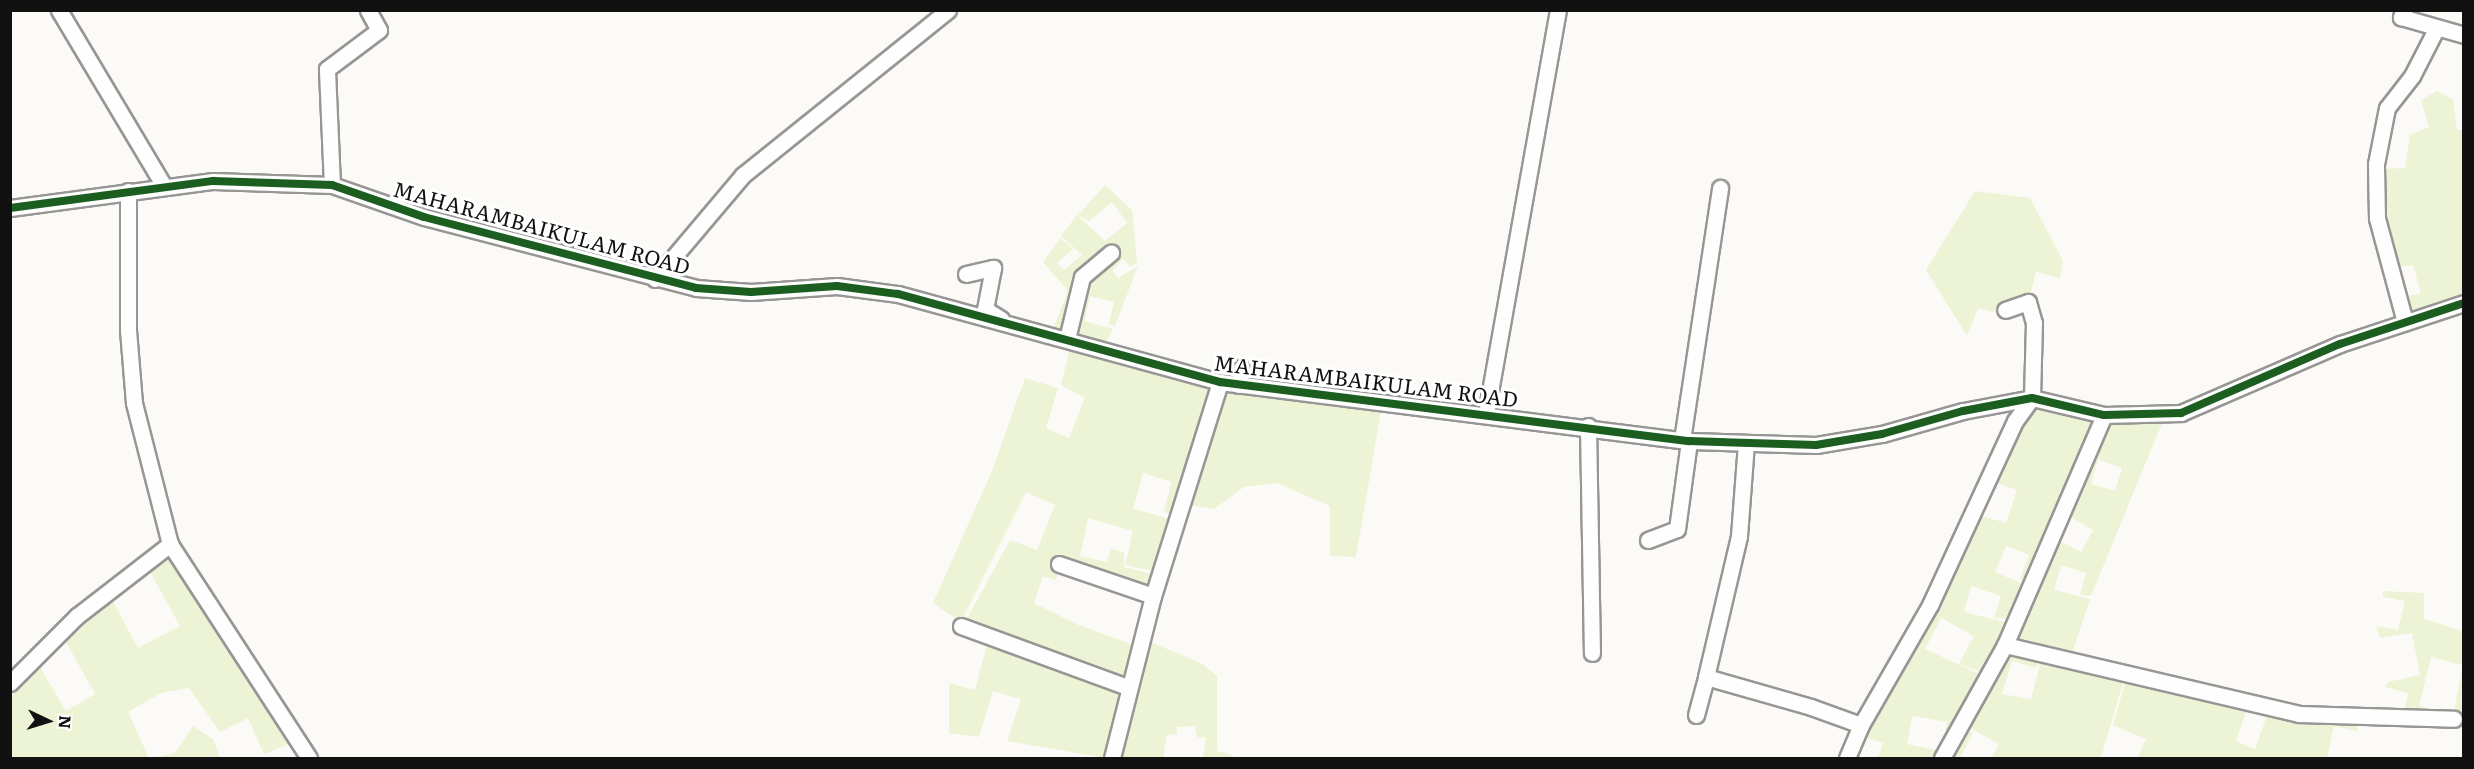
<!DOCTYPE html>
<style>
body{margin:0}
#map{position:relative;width:2474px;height:769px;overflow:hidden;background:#fcfaf7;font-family:Literata,serif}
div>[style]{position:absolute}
.green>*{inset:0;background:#edf3d5}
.roads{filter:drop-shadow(2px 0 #979695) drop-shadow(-2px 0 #979695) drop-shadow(0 2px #979695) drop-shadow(0 -2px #979695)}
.street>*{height:15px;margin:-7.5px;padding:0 7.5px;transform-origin:7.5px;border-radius:7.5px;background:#fffefe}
.cycleway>*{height:8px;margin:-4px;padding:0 4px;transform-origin:4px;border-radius:4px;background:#1b5e20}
span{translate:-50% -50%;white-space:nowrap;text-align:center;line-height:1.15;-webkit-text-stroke:6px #fff;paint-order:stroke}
.street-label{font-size:21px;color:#111}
.frame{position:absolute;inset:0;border:12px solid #111;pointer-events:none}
.north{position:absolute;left:18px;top:691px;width:60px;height:60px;-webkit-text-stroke:4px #fff;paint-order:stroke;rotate:94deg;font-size:16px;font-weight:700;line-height:24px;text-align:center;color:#111}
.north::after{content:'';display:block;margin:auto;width:21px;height:27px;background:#111;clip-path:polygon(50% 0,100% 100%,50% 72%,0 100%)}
</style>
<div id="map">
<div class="green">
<div style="clip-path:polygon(2437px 91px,2453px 99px,2457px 130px,2463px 130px,2463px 297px,2406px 319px,2401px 298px,2421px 293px,2413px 265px,2395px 267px,2382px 218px,2381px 169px,2405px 168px,2410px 135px,2429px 127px,2421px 100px)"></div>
<div style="clip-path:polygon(1105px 185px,1132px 210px,1137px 262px,1131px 267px,1123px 259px,1112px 270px,1118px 278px,1138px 266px,1115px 326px,1109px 324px,1114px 302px,1090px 296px,1084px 321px,1113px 329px,1104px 347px,1070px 337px,1080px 277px,1066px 337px,1051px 334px,1068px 291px,1043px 262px,1060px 238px,1073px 249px,1057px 263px,1064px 270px,1082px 255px,1061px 236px,1077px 215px,1105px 241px,1127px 223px,1112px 202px,1089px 221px,1078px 215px)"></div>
<div style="clip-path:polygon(1975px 191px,2030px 198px,2063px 261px,2060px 278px,2036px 272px,2030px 296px,2003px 307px,1998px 313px,1978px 308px,1967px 336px,1926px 270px)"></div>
<div style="clip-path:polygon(1071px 344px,1216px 384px,1173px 515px,1164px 512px,1171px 482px,1143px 473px,1133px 509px,1171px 519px,1158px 572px,1125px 565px,1133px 531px,1088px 518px,1080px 556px,1107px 562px,1111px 549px,1124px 552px,1124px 567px,1156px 575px,1151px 592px,1054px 559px,1052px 567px,1060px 571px,1055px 580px,1043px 576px,1034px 603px,1076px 624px,1134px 645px,1125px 682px,964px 624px,1010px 540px,1037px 550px,1055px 505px,1026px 492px,961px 622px,933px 603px,992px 471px,1025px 378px,1058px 388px,1046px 428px,1069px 438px,1085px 398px,1061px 385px)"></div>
<div style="clip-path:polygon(1221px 385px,1382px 405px,1356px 557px,1330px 556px,1330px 506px,1277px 483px,1244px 487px,1214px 509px,1184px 504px)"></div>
<div style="clip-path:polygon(2034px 400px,2101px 416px,2025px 582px,2020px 579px,2029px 555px,2006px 546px,1995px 572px,2023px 584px,2009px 619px,1994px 618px,2001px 596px,1971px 586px,1964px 612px,2009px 623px,1987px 674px,1959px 664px,1974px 636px,1941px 618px,1925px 649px,1986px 677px,1942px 749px,1947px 722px,1912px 716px,1907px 744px,1941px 751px,1940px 758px,1878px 758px,1883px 743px,1862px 736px,1994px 484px,1982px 516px,2006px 523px,2017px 490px,1988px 480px)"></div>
<div style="clip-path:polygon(2165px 416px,2091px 596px,2080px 595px,2086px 573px,2061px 565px,2054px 590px,2090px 599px,2070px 659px,2007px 644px,2054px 538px,2081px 552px,2093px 530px,2064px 513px,2087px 458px,2098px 461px,2091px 484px,2115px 491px,2122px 468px,2088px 456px,2106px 417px)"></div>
<div style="clip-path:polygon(168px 558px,288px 744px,264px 754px,248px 718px,220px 732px,189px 688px,161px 693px,128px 712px,149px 758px,11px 758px,11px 697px,39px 666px,66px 711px,95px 694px,66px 642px,112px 600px,138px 648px,180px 626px,150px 572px)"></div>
<div style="clip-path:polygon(2383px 591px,2424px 593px,2424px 619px,2463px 631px,2463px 722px,2457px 723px,2454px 711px,2463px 665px,2431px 657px,2419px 706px,2449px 713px,2403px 716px,2408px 693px,2385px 687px,2388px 682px,2420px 675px,2412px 633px,2380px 638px,2376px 626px,2398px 630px,2405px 601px,2383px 597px)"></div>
<div style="clip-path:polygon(1143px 639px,1203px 664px,1217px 676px,1217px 751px,1233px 755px,1232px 758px,1203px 758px,1206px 738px,1197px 737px,1195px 726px,1177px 727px,1177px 734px,1167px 735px,1163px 758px,1115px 758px)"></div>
<div style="clip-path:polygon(988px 641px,1124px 689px,1105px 758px,1007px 741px,1021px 699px,993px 691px,979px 737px,949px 733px,949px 683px,975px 690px)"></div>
<div style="clip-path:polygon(2007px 648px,2040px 657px,2036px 668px,2012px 661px,2002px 694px,2031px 699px,2042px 657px,2125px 676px,2101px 758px,1991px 758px,1999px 744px,1966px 726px)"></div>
<div style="clip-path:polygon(2127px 676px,2248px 706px,2236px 741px,2255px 749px,2269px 710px,2358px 720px,2357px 731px,2334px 726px,2327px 758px,2138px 758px,2146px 739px,2113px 725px)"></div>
<div style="clip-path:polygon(193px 726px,213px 739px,220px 758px,152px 758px,175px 753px)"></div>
<div style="clip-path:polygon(1964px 729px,1973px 733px,1960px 758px,1945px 758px)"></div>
</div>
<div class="roads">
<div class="street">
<div style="left:59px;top:10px;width:205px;rotate:59.2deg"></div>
<div style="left:2404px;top:10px;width:8px;rotate:113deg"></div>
<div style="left:2401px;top:17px;width:66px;rotate:15.9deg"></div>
<div style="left:332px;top:185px;width:116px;rotate:-92.5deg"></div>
<div style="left:327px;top:69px;width:65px;rotate:-36.9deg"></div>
<div style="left:379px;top:30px;width:23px;rotate:-119deg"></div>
<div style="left:128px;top:191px;width:139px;rotate:90deg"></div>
<div style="left:128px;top:330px;width:73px;rotate:85.3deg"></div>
<div style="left:134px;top:403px;width:146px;rotate:75.7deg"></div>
<div style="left:170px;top:544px;width:255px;rotate:57deg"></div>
<div style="left:10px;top:208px;width:205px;rotate:-7.6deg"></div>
<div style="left:213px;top:181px;width:119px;rotate:1.9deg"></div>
<div style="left:332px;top:185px;width:97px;rotate:19.2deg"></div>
<div style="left:424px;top:217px;width:281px;rotate:14.6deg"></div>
<div style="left:696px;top:288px;width:55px;rotate:4.2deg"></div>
<div style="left:751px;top:292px;width:86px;rotate:-4deg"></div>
<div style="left:837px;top:286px;width:62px;rotate:7.5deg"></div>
<div style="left:898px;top:294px;width:334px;rotate:15.3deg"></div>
<div style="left:1220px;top:382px;width:473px;rotate:7.2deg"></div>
<div style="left:1689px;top:441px;width:127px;rotate:1.8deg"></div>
<div style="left:1816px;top:445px;width:67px;rotate:-9.5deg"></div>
<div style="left:1882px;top:434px;width:84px;rotate:-15.9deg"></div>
<div style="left:1963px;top:411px;width:70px;rotate:-10.7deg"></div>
<div style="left:2032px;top:398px;width:74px;rotate:13.3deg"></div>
<div style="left:2104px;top:415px;width:77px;rotate:-1.5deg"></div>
<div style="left:2181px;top:413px;width:173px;rotate:-23.5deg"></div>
<div style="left:2340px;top:344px;width:131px;rotate:-18.3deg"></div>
<div style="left:966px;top:274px;width:28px;rotate:-13deg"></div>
<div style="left:993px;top:268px;width:42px;rotate:101deg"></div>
<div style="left:985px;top:309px;width:19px;rotate:32deg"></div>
<div style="left:655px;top:279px;width:136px;rotate:-49.8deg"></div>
<div style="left:743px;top:175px;width:263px;rotate:-38.8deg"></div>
<div style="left:2405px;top:322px;width:108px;rotate:-105.1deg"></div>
<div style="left:2377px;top:218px;width:54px;rotate:-91.1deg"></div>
<div style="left:2376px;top:164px;width:57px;rotate:-78.9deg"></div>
<div style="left:2387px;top:108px;width:41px;rotate:-52deg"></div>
<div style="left:2412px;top:76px;width:53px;rotate:-62.9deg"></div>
<div style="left:1067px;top:339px;width:64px;rotate:-76.4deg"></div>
<div style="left:1082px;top:277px;width:38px;rotate:-40deg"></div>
<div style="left:1239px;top:385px;width:17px;rotate:-83deg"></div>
<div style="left:1486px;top:414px;width:410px;rotate:-79.9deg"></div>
<div style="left:1588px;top:426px;width:227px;rotate:89deg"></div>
<div style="left:1682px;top:440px;width:255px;rotate:-81.4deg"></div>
<div style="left:1648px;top:540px;width:31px;rotate:-21deg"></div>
<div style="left:1677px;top:529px;width:89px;rotate:-82.2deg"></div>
<div style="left:1059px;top:564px;width:99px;rotate:18.8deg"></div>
<div style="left:961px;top:626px;width:178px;rotate:20.1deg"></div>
<div style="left:2005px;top:645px;width:302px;rotate:13.2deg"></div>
<div style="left:2299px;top:714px;width:155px;rotate:1.8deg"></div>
<div style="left:1706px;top:677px;width:145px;rotate:-76.8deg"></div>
<div style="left:1739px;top:536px;width:93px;rotate:-85.7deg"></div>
<div style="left:10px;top:683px;width:95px;rotate:-45deg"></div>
<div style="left:77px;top:616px;width:118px;rotate:-37.7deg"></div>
<div style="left:1696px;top:715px;width:39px;rotate:-75deg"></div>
<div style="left:1706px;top:677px;width:109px;rotate:15.9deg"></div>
<div style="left:1811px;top:707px;width:53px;rotate:19.8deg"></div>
<div style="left:1861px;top:725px;width:36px;rotate:113deg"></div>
<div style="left:1861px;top:725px;width:138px;rotate:-60.1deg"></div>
<div style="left:1930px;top:605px;width:203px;rotate:-65.2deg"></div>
<div style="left:2015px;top:421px;width:29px;rotate:-54deg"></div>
<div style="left:2032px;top:398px;width:75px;rotate:-88.5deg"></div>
<div style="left:2034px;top:323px;width:22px;rotate:-106deg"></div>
<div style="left:2028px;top:302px;width:24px;rotate:161deg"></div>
<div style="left:1112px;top:758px;width:167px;rotate:-75.8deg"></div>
<div style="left:1153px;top:596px;width:224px;rotate:-72.6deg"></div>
<div style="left:1942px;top:758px;width:129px;rotate:-60.9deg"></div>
<div style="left:2005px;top:645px;width:250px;rotate:-66.7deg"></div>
</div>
</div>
<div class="cycleway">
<div style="left:10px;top:208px;width:205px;rotate:-7.6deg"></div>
<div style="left:213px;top:181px;width:119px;rotate:1.9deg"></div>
<div style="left:332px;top:185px;width:97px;rotate:19.2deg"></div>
<div style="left:424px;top:217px;width:281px;rotate:14.6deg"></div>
<div style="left:696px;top:288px;width:55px;rotate:4.2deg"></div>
<div style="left:751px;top:292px;width:86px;rotate:-4deg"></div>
<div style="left:837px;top:286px;width:62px;rotate:7.5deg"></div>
<div style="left:898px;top:294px;width:334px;rotate:15.3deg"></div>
<div style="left:1220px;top:382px;width:473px;rotate:7.2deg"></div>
<div style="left:1689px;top:441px;width:127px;rotate:1.8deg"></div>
<div style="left:1816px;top:445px;width:67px;rotate:-9.5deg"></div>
<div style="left:1882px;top:434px;width:84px;rotate:-15.9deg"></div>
<div style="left:1963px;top:411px;width:70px;rotate:-10.7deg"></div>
<div style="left:2032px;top:398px;width:74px;rotate:13.3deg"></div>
<div style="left:2104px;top:415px;width:77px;rotate:-1.5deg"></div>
<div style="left:2181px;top:413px;width:173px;rotate:-23.5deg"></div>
<div style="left:2340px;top:344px;width:131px;rotate:-18.3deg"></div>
</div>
<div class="street-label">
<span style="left:542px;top:227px;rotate:15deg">MAHARAMBAIKULAM ROAD</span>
<span style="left:1366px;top:380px;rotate:7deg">MAHARAMBAIKULAM ROAD</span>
</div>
<div class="frame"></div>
<div class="north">N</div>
</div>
